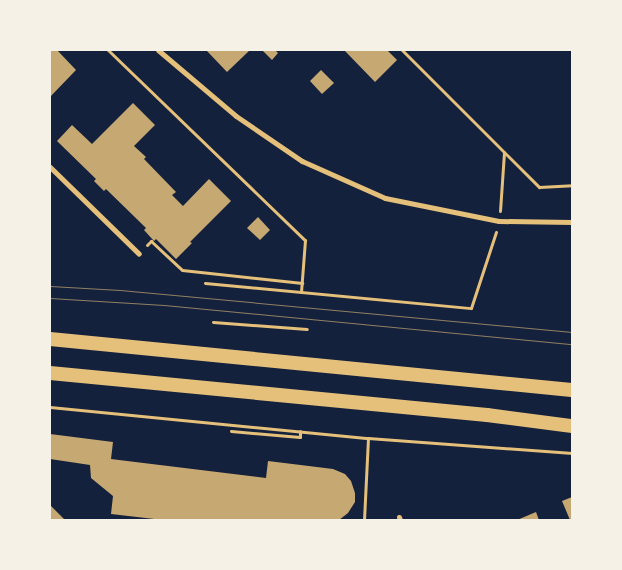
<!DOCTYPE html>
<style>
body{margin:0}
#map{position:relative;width:622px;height:570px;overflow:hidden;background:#14213d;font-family:Commissioner,sans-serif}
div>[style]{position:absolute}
.building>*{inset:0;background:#c6a872}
.path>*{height:3px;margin:-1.5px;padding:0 1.5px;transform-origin:1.5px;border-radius:1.5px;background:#e5c07b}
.minor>*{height:5px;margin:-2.5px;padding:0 2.5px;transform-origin:2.5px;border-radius:2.5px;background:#e5c07b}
.trunk>*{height:14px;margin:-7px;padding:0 7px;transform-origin:7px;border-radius:7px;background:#e5c07b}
.tram>*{height:1px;margin:-0.5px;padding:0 0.5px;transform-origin:0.5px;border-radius:0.5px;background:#918062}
span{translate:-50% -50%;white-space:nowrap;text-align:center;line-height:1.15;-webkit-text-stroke:5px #f6f1e7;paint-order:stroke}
.frame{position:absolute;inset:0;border:51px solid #f6f1e7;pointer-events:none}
</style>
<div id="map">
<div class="building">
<div style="clip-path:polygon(50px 50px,57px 50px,76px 70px,50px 97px)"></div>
<div style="clip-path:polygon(206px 50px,250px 50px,227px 72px)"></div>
<div style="clip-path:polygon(262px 50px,275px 50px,278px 53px,272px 60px)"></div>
<div style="clip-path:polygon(344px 50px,387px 50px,397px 60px,375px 82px)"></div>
<div style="clip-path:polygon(321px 70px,334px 83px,322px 94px,310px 81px)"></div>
<div style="clip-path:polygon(133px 103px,155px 125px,134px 146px,146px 157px,144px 159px,176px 192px,172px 195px,183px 206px,209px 179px,231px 201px,190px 242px,192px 243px,176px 259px,156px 239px,154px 241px,144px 230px,146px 228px,106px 189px,104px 191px,94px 181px,96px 179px,57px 141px,72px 125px,92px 144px)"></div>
<div style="clip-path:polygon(258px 217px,270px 230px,260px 240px,247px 228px)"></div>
<div style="clip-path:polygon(50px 434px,113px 442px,111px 459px,119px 460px,266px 478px,268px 461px,333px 469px,345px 474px,351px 481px,355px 493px,355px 502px,348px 513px,339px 520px,163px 520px,111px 514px,113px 496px,91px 478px,90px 465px,50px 459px)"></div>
<div style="clip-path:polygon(572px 497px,572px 520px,570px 520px,562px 501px)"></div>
<div style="clip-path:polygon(50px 505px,65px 520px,50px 520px)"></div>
<div style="clip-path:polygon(536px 512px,539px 520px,517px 520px)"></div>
</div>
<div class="path">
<div style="left:108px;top:50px;width:274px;rotate:44deg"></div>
<div style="left:305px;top:240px;width:52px;rotate:94.4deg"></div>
<div style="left:402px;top:50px;width:194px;rotate:45deg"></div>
<div style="left:539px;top:187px;width:33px;rotate:-3deg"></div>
<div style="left:500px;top:211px;width:59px;rotate:-86.1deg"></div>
<div style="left:147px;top:245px;width:6px;rotate:-45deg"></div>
<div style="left:151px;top:241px;width:42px;rotate:43.1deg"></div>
<div style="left:182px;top:270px;width:121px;rotate:6.2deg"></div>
<div style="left:205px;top:283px;width:267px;rotate:5.4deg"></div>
<div style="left:471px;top:308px;width:80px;rotate:-71.8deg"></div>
<div style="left:213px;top:322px;width:94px;rotate:4.3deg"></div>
<div style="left:50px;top:407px;width:320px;rotate:5.6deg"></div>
<div style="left:368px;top:438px;width:82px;rotate:92.8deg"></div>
<div style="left:231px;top:431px;width:69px;rotate:5deg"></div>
<div style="left:300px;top:437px;width:6px;rotate:-90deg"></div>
<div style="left:368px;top:438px;width:205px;rotate:4.2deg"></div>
</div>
<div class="minor">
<div style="left:158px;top:50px;width:102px;rotate:40.2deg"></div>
<div style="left:236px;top:116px;width:80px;rotate:34.3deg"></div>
<div style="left:302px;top:161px;width:91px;rotate:24deg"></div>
<div style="left:385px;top:198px;width:116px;rotate:11.4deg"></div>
<div style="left:499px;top:221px;width:73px;rotate:0.8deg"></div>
<div style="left:50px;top:167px;width:124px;rotate:44.3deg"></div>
<div style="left:399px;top:517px;width:3px;rotate:72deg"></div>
</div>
<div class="trunk">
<div style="left:50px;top:339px;width:524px;rotate:5.58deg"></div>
<div style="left:50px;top:373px;width:439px;rotate:5.5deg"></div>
<div style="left:487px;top:415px;width:86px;rotate:7.4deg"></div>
</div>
<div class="tram">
<div style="left:50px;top:286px;width:70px;rotate:3.3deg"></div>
<div style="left:120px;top:290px;width:454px;rotate:5.3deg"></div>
<div style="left:50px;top:298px;width:114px;rotate:3.5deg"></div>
<div style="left:164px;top:305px;width:410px;rotate:5.5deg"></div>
</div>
<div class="frame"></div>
</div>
